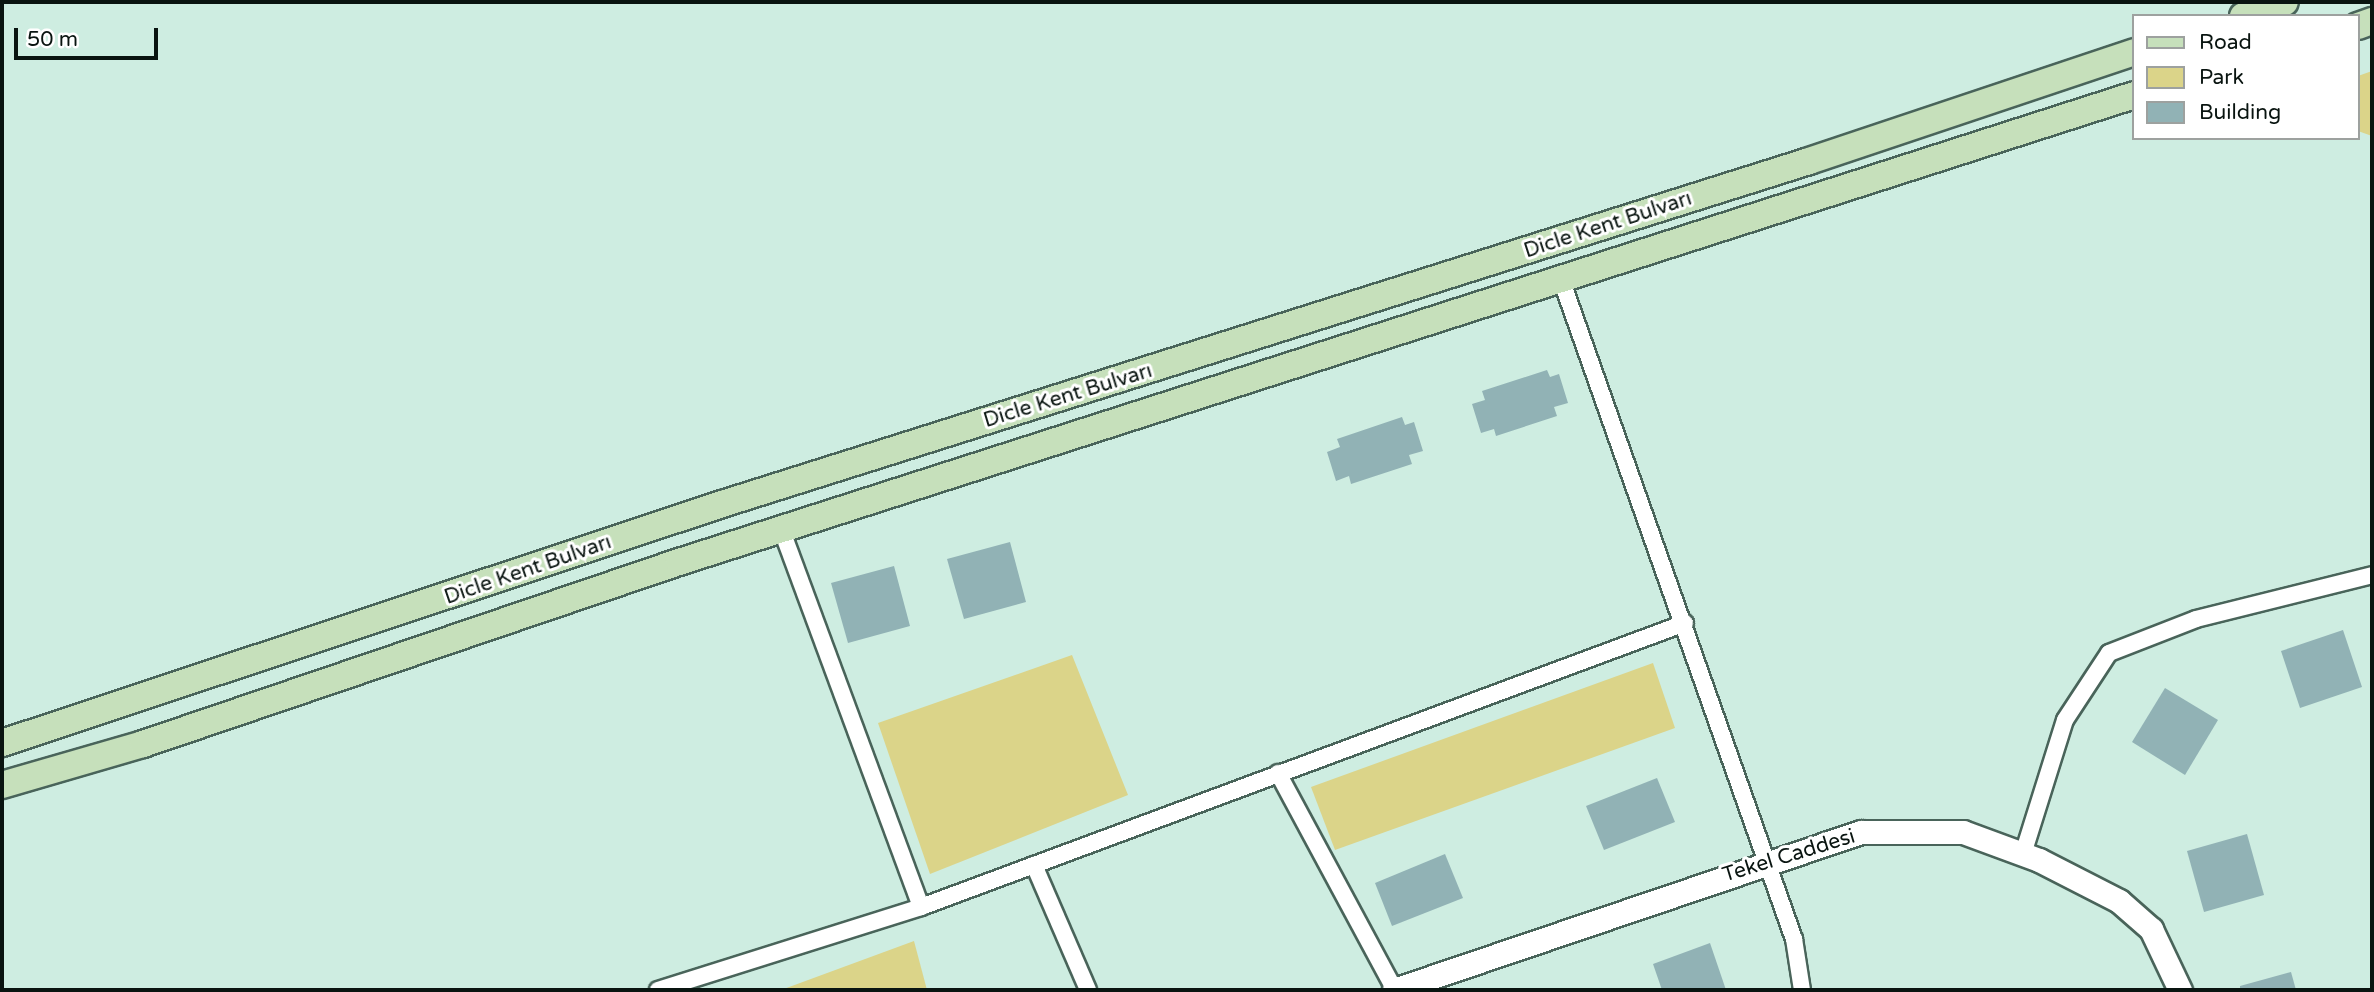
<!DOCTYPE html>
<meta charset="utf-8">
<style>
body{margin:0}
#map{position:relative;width:2374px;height:992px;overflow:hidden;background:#ceede1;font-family:"Varela Round",sans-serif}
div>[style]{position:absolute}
.green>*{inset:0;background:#dbd489}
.building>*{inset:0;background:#91b2b5}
.roads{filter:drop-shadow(2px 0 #49645a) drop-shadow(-2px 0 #49645a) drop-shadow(0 2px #49645a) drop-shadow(0 -2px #49645a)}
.street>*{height:16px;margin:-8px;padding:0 8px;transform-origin:8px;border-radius:8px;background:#fff}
.secondary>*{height:23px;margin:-11.5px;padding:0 11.5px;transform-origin:11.5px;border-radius:11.5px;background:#fff}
.primary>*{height:26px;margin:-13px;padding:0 13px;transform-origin:13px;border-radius:13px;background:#c6e0bb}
span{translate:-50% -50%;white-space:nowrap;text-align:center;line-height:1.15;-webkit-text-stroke:6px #fff;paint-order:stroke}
.street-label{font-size:21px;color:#091410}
.frame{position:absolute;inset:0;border:4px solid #091410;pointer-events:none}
.legend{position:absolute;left:2132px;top:14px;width:228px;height:126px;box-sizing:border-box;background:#fff;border:2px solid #9da19f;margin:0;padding:9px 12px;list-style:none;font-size:21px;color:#091410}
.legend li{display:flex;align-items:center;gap:14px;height:35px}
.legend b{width:35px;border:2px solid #9da19f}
.scale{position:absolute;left:14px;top:28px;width:144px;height:32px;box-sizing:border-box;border:4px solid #091410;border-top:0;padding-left:9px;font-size:21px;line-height:24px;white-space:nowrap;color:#091410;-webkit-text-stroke:5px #fff;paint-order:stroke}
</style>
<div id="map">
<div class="green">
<div style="clip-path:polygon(2372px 71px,2372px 136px,2358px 131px,2358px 76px)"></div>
<div style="clip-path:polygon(1072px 655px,1128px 795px,930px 874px,878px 723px)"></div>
<div style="clip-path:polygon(1653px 663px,1675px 728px,1335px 850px,1311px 787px)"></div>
<div style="clip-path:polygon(914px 941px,927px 990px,781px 990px)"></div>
</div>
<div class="building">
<div style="clip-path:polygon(1547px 370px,1550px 377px,1559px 374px,1568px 403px,1554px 407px,1557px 416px,1496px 436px,1494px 429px,1481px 433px,1472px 404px,1485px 400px,1482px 391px)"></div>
<div style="clip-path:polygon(1402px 417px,1405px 425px,1414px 422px,1423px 451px,1409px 455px,1412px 464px,1351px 484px,1349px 476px,1336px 481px,1327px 452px,1340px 447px,1337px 439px)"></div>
<div style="clip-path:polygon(1010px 542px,1026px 602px,964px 619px,947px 559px)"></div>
<div style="clip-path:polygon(894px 566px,910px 626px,848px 643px,831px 583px)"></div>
<div style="clip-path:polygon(2343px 630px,2362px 687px,2300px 708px,2281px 651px)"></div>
<div style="clip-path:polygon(2165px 688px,2218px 720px,2185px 775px,2132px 742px)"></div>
<div style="clip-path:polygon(1657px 778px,1675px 822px,1604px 850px,1586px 806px)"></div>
<div style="clip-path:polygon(2247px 834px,2264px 895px,2204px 912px,2187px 851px)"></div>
<div style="clip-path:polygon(1445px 854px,1463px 898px,1392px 926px,1375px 883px)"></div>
<div style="clip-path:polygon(1710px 943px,1726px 990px,1662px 990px,1653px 964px)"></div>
<div style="clip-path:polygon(2291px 972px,2296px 990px,2240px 990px,2240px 986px)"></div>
</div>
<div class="roads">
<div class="street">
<div style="left:1561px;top:279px;width:700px;rotate:70.56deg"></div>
<div style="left:1794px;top:939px;width:52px;rotate:81.1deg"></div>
<div style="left:782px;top:531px;width:401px;rotate:69.7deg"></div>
<div style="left:1278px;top:773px;width:247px;rotate:61.7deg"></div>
<div style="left:2023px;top:854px;width:140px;rotate:-72.6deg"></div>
<div style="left:2065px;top:720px;width:80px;rotate:-56.7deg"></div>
<div style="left:2109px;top:653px;width:93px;rotate:-21.3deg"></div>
<div style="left:2196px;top:619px;width:181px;rotate:-14deg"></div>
<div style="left:1034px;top:865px;width:136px;rotate:66.6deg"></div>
<div style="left:658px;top:990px;width:276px;rotate:-17.5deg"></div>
<div style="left:921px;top:907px;width:815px;rotate:-20.39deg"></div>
</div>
<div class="secondary">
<div style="left:1394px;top:990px;width:493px;rotate:-18.7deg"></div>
<div style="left:1861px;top:832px;width:102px"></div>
<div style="left:1963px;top:832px;width:81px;rotate:20.2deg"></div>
<div style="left:2039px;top:860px;width:90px;rotate:27.1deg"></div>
<div style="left:2119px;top:901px;width:43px;rotate:41.2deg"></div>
<div style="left:2151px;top:929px;width:68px;rotate:64.6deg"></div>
</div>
<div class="primary">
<div style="left:2243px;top:16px;width:44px;rotate:-18.4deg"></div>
<div style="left:2358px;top:26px;width:15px;rotate:-20deg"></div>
<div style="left:2px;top:743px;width:759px;rotate:-18.36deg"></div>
<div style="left:722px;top:504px;width:1140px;rotate:-17.51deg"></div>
<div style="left:1809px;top:161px;width:343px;rotate:-18.5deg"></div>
<div style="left:2px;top:785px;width:147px;rotate:-16.2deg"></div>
<div style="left:143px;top:744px;width:566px;rotate:-18.76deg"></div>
<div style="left:679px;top:562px;width:1528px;rotate:-17.79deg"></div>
</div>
</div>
<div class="street-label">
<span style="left:1608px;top:225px;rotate:-18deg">Dicle Kent Bulvarı</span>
<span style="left:1068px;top:396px;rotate:-17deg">Dicle Kent Bulvarı</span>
<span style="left:528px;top:570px;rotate:-19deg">Dicle Kent Bulvarı</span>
<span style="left:1789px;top:856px;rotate:-17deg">Tekel Caddesi</span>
</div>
<div class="frame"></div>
<ul class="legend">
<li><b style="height:9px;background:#c6e0bb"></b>Road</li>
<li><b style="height:19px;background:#dbd489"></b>Park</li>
<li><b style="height:19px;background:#91b2b5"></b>Building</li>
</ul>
<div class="scale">50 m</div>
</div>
